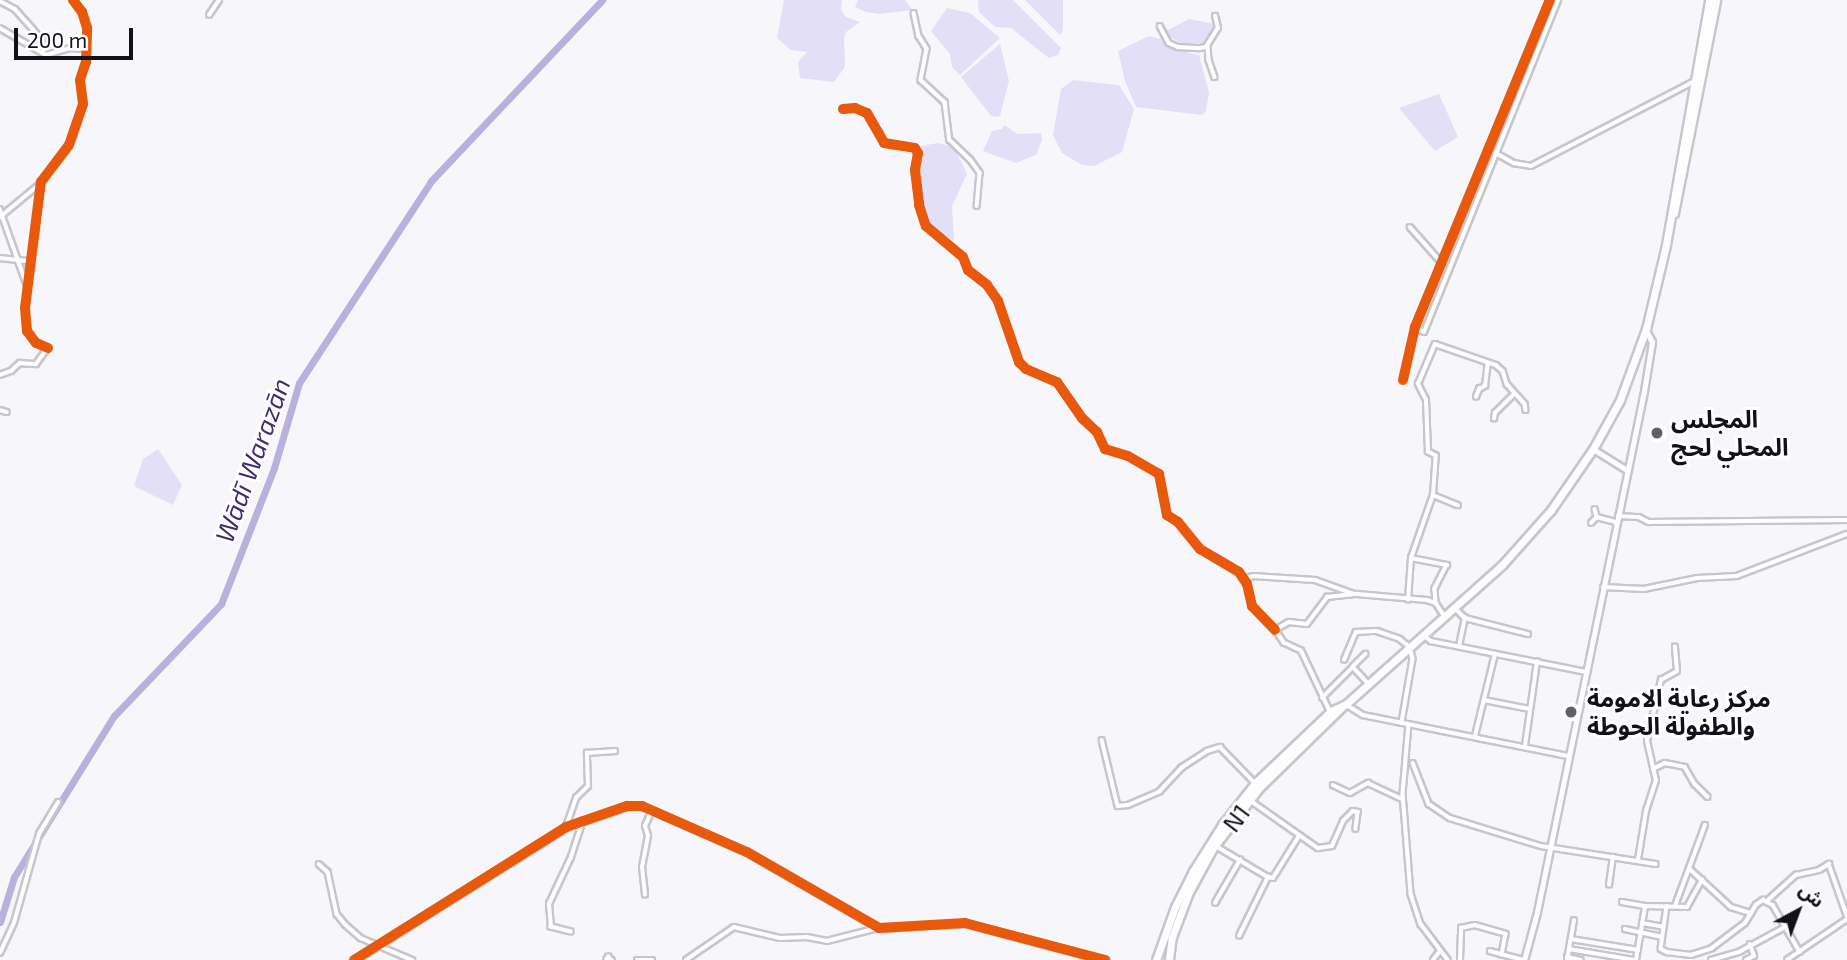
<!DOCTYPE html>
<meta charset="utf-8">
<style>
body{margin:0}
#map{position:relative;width:1847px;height:960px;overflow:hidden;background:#f6f6fb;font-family:"Exo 2","Noto Sans Arabic",sans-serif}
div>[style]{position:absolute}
.green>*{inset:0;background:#e3dff7}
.river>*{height:7px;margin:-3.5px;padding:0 3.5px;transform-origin:3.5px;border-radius:3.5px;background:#bab0de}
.roads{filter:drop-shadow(2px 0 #c7c6cd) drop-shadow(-2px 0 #c7c6cd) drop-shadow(0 2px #c7c6cd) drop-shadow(0 -2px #c7c6cd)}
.street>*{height:3.5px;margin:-1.75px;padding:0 1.75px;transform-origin:1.75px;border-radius:1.75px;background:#fefefe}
.secondary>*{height:5px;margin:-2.5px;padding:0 2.5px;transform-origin:2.5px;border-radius:2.5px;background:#fefefe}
.highway>*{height:7px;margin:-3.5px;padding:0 3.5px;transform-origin:3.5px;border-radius:3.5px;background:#fefefe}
.cycleway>*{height:10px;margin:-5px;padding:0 5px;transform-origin:5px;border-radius:5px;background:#e8590c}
.dots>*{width:19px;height:19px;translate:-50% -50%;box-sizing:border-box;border:4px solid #fff;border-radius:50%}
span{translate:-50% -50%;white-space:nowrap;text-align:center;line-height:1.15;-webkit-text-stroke:6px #fff;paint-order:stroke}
.poi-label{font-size:24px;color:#121018;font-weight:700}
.left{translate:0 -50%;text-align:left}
.street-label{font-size:24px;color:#121018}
.water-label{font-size:26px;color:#412973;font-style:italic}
.north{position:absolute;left:1763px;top:876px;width:70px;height:70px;-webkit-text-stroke:5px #fff;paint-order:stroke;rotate:41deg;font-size:19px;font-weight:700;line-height:28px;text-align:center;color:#121018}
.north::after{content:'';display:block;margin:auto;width:24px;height:32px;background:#121018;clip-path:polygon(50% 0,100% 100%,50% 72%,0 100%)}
.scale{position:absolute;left:14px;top:28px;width:119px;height:32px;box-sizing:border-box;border:4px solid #121018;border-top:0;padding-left:9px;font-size:21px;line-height:24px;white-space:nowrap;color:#121018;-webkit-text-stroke:5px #fff;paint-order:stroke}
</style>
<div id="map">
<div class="green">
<div style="clip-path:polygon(784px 0,842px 0,841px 10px,846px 17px,860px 22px,846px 32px,844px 38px,845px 67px,834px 82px,800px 78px,798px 62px,807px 52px,791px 50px,777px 38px)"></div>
<div style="clip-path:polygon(858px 0,905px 0,912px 10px,879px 14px,866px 12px,855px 7px)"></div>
<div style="clip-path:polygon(978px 0,1013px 0,1061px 48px,1058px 55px,1049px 58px,1011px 28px,995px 27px,979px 12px)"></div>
<div style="clip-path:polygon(1025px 0,1063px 0,1063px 30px,1060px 35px)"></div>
<div style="clip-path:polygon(947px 8px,970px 13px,1000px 38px,960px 75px,952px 67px,950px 54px,931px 31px)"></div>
<div style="clip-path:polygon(1189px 19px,1214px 24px,1208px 42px,1184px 45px,1167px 35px,1168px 30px)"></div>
<div style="clip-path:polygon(1149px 36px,1161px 39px,1172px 49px,1199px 55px,1209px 93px,1206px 111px,1202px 115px,1136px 107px,1125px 81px,1118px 51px)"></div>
<div style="clip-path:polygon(1000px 44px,1009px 81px,1000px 116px,995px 117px,991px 116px,961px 77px)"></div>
<div style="clip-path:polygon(1073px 80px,1119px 85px,1134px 109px,1122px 152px,1094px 166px,1082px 165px,1062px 153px,1053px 135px,1061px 89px)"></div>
<div style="clip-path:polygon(1439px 94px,1458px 137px,1435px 151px,1399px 108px)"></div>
<div style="clip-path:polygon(1004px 125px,1018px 134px,1041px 133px,1042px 140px,1036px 155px,1016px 163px,983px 151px,992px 131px,1002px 129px)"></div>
<div style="clip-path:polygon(938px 143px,954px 147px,967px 174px,952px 206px,954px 241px,932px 228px,920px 192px,921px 146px)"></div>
<div style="clip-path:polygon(158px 449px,182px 485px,173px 505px,134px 486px,143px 459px)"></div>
</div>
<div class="river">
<div style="left:0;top:922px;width:47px;rotate:-72.7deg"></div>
<div style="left:14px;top:877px;width:190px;rotate:-58.2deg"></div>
<div style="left:114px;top:716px;width:155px;rotate:-46.3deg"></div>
<div style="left:221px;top:604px;width:146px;rotate:-68.7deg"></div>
<div style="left:274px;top:468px;width:89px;rotate:-73.6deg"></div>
<div style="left:299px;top:383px;width:241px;rotate:-56.8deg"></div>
<div style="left:431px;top:181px;width:249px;rotate:-46.6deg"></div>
</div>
<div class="roads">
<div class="street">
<div style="left:0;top:1px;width:17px;rotate:28deg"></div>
<div style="left:15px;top:9px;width:27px;rotate:48deg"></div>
<div style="left:33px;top:29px;width:14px;rotate:51deg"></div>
<div style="left:42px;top:40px;width:11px;rotate:80deg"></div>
<div style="left:914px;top:13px;width:24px;rotate:78deg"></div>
<div style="left:919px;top:36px;width:15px;rotate:58deg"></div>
<div style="left:927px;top:49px;width:32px;rotate:101deg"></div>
<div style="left:921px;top:80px;width:33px;rotate:43deg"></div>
<div style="left:945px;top:102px;width:38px;rotate:83deg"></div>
<div style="left:950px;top:140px;width:28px;rotate:44deg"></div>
<div style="left:970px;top:159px;width:17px;rotate:54deg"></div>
<div style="left:980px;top:173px;width:33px;rotate:95deg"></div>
<div style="left:209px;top:15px;width:18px;rotate:-56deg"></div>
<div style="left:1160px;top:26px;width:19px;rotate:62deg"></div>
<div style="left:1169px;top:43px;width:10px;rotate:24deg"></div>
<div style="left:1178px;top:47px;width:22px;rotate:3deg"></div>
<div style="left:1200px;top:48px;width:6px;rotate:-9deg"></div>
<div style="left:1206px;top:47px;width:22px;rotate:-58deg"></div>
<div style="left:1218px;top:28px;width:12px;rotate:-104deg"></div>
<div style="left:0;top:28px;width:53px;rotate:30.4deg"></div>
<div style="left:46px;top:55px;width:26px;rotate:-16deg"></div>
<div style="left:71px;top:48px;width:16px;rotate:4deg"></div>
<div style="left:1208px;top:46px;width:14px;rotate:86deg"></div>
<div style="left:1209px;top:60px;width:18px;rotate:71deg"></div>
<div style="left:843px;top:109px;width:12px;rotate:-5deg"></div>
<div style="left:855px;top:108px;width:13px;rotate:23deg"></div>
<div style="left:867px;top:113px;width:34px;rotate:60deg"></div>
<div style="left:884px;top:143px;width:31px;rotate:9deg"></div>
<div style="left:915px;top:148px;width:6px;rotate:59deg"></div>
<div style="left:918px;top:153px;width:17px;rotate:100deg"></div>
<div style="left:915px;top:170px;width:35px;rotate:83deg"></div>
<div style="left:919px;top:205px;width:22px;rotate:72deg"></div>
<div style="left:926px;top:226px;width:48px;rotate:40deg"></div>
<div style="left:963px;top:257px;width:14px;rotate:69deg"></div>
<div style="left:968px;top:270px;width:24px;rotate:38deg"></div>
<div style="left:987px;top:285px;width:19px;rotate:55deg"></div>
<div style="left:998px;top:301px;width:65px;rotate:71deg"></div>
<div style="left:1019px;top:362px;width:10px;rotate:45deg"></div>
<div style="left:1026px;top:369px;width:34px;rotate:23deg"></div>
<div style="left:1057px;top:382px;width:44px;rotate:55.2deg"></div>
<div style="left:1082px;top:418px;width:21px;rotate:43deg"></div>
<div style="left:1097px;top:432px;width:19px;rotate:65deg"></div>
<div style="left:1105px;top:449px;width:24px;rotate:17deg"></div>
<div style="left:1128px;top:456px;width:36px;rotate:30deg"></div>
<div style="left:1159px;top:474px;width:42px;rotate:79deg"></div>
<div style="left:1167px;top:515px;width:13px;rotate:32deg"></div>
<div style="left:1178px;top:522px;width:35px;rotate:51deg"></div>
<div style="left:1200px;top:549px;width:45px;rotate:30.5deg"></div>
<div style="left:1239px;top:572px;width:14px;rotate:56deg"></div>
<div style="left:1247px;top:584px;width:23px;rotate:77deg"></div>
<div style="left:1252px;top:606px;width:33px;rotate:46deg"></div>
<div style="left:1496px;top:153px;width:21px;rotate:29deg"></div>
<div style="left:1514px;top:163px;width:17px;rotate:10deg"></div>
<div style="left:1531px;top:166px;width:182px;rotate:-27.4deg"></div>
<div style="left:0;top:209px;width:81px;rotate:70.4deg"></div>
<div style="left:0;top:217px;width:52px;rotate:-39.5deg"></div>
<div style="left:1410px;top:227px;width:48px;rotate:48.4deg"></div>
<div style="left:0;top:258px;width:30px;rotate:6deg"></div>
<div style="left:1415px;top:327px;width:10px;rotate:29deg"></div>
<div style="left:1424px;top:332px;width:358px;rotate:-68deg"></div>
<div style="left:48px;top:348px;width:13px;rotate:-157deg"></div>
<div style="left:36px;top:343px;width:15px;rotate:-127deg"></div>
<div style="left:27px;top:331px;width:23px;rotate:-95deg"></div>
<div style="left:25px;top:308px;width:127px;rotate:-82.8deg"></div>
<div style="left:41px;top:182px;width:46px;rotate:-52.9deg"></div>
<div style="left:69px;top:145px;width:43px;rotate:-71.1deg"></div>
<div style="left:83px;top:104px;width:24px;rotate:-97deg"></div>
<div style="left:80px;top:80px;width:19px;rotate:-72deg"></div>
<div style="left:86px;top:62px;width:34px;rotate:-88deg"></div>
<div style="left:87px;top:28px;width:17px;rotate:-107deg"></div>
<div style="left:82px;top:12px;width:15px;rotate:-127deg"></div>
<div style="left:0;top:375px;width:12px;rotate:-20deg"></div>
<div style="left:11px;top:371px;width:12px;rotate:-42deg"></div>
<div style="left:20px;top:363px;width:16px;rotate:4deg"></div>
<div style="left:36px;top:364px;width:19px;rotate:-54deg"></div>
<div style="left:1403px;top:380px;width:54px;rotate:-77.2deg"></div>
<div style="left:1415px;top:327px;width:354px;rotate:-67.6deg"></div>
<div style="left:1476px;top:397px;width:9px;rotate:-69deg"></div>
<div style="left:1479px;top:389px;width:7px;rotate:-27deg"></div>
<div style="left:1485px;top:386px;width:23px;rotate:-83deg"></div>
<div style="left:0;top:410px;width:7px;rotate:16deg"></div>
<div style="left:1494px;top:419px;width:6px;rotate:-81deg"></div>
<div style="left:1495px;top:413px;width:27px;rotate:-45deg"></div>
<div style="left:1433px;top:495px;width:39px;rotate:-86deg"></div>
<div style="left:1436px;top:456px;width:9px;rotate:-153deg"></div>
<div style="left:1428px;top:452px;width:52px;rotate:-92.2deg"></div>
<div style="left:1426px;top:400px;width:18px;rotate:-117deg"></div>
<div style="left:1418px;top:384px;width:43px;rotate:-67deg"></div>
<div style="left:1435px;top:344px;width:65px;rotate:19deg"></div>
<div style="left:1496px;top:365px;width:9px;rotate:41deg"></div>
<div style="left:1503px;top:371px;width:14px;rotate:73deg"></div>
<div style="left:1507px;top:384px;width:27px;rotate:48deg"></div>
<div style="left:1525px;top:404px;width:6px;rotate:81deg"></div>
<div style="left:1595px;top:509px;width:8px;rotate:76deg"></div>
<div style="left:1597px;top:517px;width:20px;rotate:15deg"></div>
<div style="left:1618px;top:516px;width:21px;rotate:3deg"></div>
<div style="left:1639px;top:517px;width:11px;rotate:27deg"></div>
<div style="left:1649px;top:522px;width:198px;rotate:-0.6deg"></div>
<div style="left:1591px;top:523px;width:8px;rotate:-45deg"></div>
<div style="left:1411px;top:558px;width:37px;rotate:11deg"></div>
<div style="left:1447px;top:565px;width:27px;rotate:117deg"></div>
<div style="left:1435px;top:589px;width:14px;rotate:86deg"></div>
<div style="left:1244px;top:579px;width:9px;rotate:-18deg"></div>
<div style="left:1253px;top:576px;width:62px;rotate:3.7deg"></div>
<div style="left:1315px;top:580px;width:41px;rotate:19.7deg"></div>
<div style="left:1603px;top:587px;width:41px;rotate:2.8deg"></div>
<div style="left:1644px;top:589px;width:54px;rotate:-11.7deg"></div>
<div style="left:1697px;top:578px;width:40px;rotate:-2.9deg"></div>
<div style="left:1737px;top:576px;width:118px;rotate:-20.9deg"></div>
<div style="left:1408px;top:600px;width:42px;rotate:-85.9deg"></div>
<div style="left:1411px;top:558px;width:67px;rotate:-70.8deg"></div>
<div style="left:1433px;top:495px;width:27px;rotate:22deg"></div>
<div style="left:1456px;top:609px;width:13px;rotate:45deg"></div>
<div style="left:1465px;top:618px;width:65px;rotate:14.3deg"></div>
<div style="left:1425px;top:636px;width:8px;rotate:40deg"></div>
<div style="left:1431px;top:641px;width:158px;rotate:11.3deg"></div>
<div style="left:1459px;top:646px;width:29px;rotate:-78deg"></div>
<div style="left:1366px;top:654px;width:18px;rotate:135deg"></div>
<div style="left:1353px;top:667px;width:22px;rotate:47deg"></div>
<div style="left:1344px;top:660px;width:30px;rotate:-67deg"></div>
<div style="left:1356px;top:632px;width:21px;rotate:-3deg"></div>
<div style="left:1377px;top:631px;width:24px;rotate:19deg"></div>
<div style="left:1400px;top:639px;width:13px;rotate:39deg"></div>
<div style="left:1410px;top:647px;width:12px;rotate:76deg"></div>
<div style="left:1413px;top:659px;width:65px;rotate:99.8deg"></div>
<div style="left:1322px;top:698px;width:44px;rotate:-45deg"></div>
<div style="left:1484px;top:700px;width:47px;rotate:11.1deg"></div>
<div style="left:1347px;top:705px;width:19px;rotate:32deg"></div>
<div style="left:1363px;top:715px;width:210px;rotate:11.3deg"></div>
<div style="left:1329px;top:710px;width:65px;rotate:-115.4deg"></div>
<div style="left:1301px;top:651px;width:19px;rotate:-155deg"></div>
<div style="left:1284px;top:643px;width:16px;rotate:-125deg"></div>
<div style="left:1275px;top:630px;width:16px;rotate:-30deg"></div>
<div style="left:1289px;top:622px;width:18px;rotate:6deg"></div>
<div style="left:1307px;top:624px;width:34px;rotate:-53deg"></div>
<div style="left:1327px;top:597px;width:30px;rotate:-6deg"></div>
<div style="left:1357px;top:594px;width:70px;rotate:4.9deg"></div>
<div style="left:1427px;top:600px;width:9px;rotate:18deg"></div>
<div style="left:1436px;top:603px;width:17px;rotate:57deg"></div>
<div style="left:1409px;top:724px;width:70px;rotate:94.9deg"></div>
<div style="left:1403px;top:794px;width:100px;rotate:85.4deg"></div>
<div style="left:1411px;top:894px;width:32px;rotate:72deg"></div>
<div style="left:1421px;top:924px;width:45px;rotate:53.1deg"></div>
<div style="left:1475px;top:736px;width:84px;rotate:-76.3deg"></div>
<div style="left:1102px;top:740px;width:68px;rotate:76.4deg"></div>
<div style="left:1118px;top:806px;width:10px;rotate:-6deg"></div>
<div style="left:1128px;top:805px;width:34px;rotate:-23deg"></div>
<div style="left:1159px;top:792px;width:33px;rotate:-47deg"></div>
<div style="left:1181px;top:768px;width:31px;rotate:-33deg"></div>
<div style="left:1207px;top:751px;width:14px;rotate:-17deg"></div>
<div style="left:1220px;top:747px;width:50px;rotate:45.8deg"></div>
<div style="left:1525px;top:746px;width:85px;rotate:-81.9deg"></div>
<div style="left:1413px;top:763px;width:44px;rotate:68.7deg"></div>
<div style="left:1429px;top:804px;width:25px;rotate:34deg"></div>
<div style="left:1450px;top:818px;width:95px;rotate:17.1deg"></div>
<div style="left:1541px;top:846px;width:116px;rotate:8.9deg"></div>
<div style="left:1653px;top:769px;width:13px;rotate:-27deg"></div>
<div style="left:1665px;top:763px;width:20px;rotate:11deg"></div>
<div style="left:1685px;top:767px;width:20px;rotate:60deg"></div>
<div style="left:1695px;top:784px;width:18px;rotate:45deg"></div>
<div style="left:1333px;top:785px;width:19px;rotate:25deg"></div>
<div style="left:1350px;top:793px;width:21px;rotate:-29deg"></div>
<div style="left:1368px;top:783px;width:38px;rotate:25deg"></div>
<div style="left:1251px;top:801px;width:82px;rotate:35deg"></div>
<div style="left:1318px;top:848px;width:14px;rotate:-8deg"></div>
<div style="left:1332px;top:846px;width:27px;rotate:-66deg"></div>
<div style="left:1343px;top:821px;width:14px;rotate:-45deg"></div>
<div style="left:1353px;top:811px;width:5px;rotate:11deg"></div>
<div style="left:1358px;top:812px;width:17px;rotate:97deg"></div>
<div style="left:566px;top:827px;width:31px;rotate:-71deg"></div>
<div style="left:576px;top:798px;width:17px;rotate:-45deg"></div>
<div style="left:588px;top:786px;width:33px;rotate:-92deg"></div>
<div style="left:587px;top:753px;width:28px;rotate:-4deg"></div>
<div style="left:1216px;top:846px;width:61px;rotate:30.8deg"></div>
<div style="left:1638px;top:860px;width:50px;rotate:-80.7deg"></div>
<div style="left:1646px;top:811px;width:32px;rotate:-72deg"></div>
<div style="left:1656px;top:781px;width:41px;rotate:-102.7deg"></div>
<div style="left:1647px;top:741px;width:63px;rotate:-77.1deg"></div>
<div style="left:1661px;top:680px;width:18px;rotate:-29deg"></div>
<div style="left:1677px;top:671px;width:24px;rotate:-95deg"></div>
<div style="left:319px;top:864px;width:12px;rotate:42deg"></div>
<div style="left:328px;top:872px;width:43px;rotate:77.9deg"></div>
<div style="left:337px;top:914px;width:14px;rotate:51deg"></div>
<div style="left:346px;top:925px;width:20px;rotate:41deg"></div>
<div style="left:361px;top:938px;width:56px;rotate:23.3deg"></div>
<div style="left:1690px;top:869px;width:56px;rotate:42.8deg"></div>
<div style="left:1731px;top:907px;width:21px;rotate:17deg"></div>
<div style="left:1609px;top:885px;width:28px;rotate:-82deg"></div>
<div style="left:645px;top:895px;width:28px;rotate:-96deg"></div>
<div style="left:642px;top:867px;width:32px;rotate:-79deg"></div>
<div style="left:648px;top:836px;width:10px;rotate:-107deg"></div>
<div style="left:645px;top:826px;width:17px;rotate:-66deg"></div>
<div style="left:1768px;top:900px;width:38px;rotate:-42deg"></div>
<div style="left:1796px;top:875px;width:24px;rotate:-12deg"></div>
<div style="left:1819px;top:870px;width:12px;rotate:-31deg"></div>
<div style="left:1829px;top:864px;width:54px;rotate:70.6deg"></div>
<div style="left:1622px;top:902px;width:23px;rotate:10deg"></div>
<div style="left:1645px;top:906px;width:42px;rotate:1.4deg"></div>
<div style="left:1687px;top:907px;width:31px;rotate:-61deg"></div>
<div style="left:1215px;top:903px;width:50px;rotate:-59.8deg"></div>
<div style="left:1667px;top:906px;width:43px;rotate:97.9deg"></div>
<div style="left:1661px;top:949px;width:7px;rotate:27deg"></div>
<div style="left:1667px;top:952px;width:24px;rotate:7deg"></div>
<div style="left:1691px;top:955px;width:22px;rotate:-18deg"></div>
<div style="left:1712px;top:948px;width:41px;rotate:-37.1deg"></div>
<div style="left:1745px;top:923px;width:21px;rotate:-59deg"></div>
<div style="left:1756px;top:905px;width:9px;rotate:-36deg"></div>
<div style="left:1763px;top:900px;width:11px;rotate:27deg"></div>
<div style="left:1773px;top:905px;width:54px;rotate:60.1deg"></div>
<div style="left:1675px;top:906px;width:86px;rotate:-69.7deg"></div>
<div style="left:1642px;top:923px;width:22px;rotate:10deg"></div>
<div style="left:1625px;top:929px;width:38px;rotate:12deg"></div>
<div style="left:571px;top:932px;width:21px;rotate:-166deg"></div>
<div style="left:551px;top:927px;width:23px;rotate:-95deg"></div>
<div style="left:549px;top:904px;width:52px;rotate:-64.9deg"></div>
<div style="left:571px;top:857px;width:38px;rotate:-72deg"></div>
<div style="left:1239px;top:936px;width:66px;rotate:-63.8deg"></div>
<div style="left:1268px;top:877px;width:5px;rotate:11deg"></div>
<div style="left:1273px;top:878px;width:49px;rotate:-58.2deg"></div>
<div style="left:1571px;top:939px;width:68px;rotate:9.3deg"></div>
<div style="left:1569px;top:949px;width:67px;rotate:9.5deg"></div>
<div style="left:1490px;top:951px;width:34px;rotate:15deg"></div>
<div style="left:0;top:953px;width:33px;rotate:-65deg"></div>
<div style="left:14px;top:923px;width:92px;rotate:-74.3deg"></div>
<div style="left:39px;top:834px;width:37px;rotate:-59deg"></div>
<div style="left:1567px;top:957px;width:14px;rotate:12deg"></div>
<div style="left:606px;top:960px;width:4px;rotate:-56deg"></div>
<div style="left:608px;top:957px;width:5px;rotate:37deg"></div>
<div style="left:637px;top:960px;width:10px"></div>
<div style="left:650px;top:960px;width:2px"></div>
<div style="left:686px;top:960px;width:58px;rotate:-34.5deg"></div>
<div style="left:734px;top:927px;width:47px;rotate:13.4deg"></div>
<div style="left:780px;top:938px;width:27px;rotate:-2deg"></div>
<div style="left:807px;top:937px;width:20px;rotate:11deg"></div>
<div style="left:827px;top:941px;width:53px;rotate:-14.3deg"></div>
<div style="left:1433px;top:960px;width:11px;rotate:-52deg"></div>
<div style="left:1460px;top:960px;width:32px;rotate:-88deg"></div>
<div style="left:1461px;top:928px;width:14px;rotate:-12deg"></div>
<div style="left:1475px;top:925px;width:32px;rotate:16deg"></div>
<div style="left:1506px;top:934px;width:21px;rotate:101deg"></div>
<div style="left:1567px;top:960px;width:40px;rotate:-80deg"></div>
<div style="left:1636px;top:960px;width:54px;rotate:-80.4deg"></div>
<div style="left:1711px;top:960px;width:29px;rotate:-16deg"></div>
<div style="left:1739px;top:952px;width:52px;rotate:-28.5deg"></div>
<div style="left:1746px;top:960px;width:9px;rotate:-27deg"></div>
<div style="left:1754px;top:956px;width:12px;rotate:-110deg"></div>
<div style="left:1787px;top:960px;width:73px;rotate:-34.3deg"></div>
</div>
<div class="secondary">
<div style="left:1593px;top:449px;width:40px;rotate:32deg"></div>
<div style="left:354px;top:960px;width:250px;rotate:-32.1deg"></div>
<div style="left:566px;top:827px;width:65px;rotate:-19deg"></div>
<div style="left:627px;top:806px;width:15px"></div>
<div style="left:642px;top:806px;width:115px;rotate:23.7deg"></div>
<div style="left:747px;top:852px;width:152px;rotate:29.9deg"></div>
<div style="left:879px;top:928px;width:86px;rotate:-3.3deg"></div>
<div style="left:965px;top:923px;width:145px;rotate:14.8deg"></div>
<div style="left:1524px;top:960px;width:50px;rotate:-74.8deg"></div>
<div style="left:1537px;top:912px;width:532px;rotate:-78.39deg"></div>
<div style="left:1644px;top:391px;width:50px;rotate:-80.7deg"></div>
<div style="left:1652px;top:342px;width:13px;rotate:-117deg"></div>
</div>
<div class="highway">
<div style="left:1674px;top:213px;width:217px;rotate:-78.8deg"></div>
<div style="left:1156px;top:960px;width:56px;rotate:-70.3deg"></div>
<div style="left:1175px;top:907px;width:40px;rotate:-63.4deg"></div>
<div style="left:1193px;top:871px;width:54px;rotate:-57.8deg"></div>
<div style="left:1222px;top:825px;width:53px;rotate:-51.8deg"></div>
<div style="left:1255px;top:783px;width:105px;rotate:-43.5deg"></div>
<div style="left:1331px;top:711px;width:17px;rotate:-25deg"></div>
<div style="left:1346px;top:704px;width:209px;rotate:-41.7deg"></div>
<div style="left:1502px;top:565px;width:74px;rotate:-48.3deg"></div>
<div style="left:1551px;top:510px;width:74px;rotate:-55.5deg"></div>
<div style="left:1593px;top:449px;width:56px;rotate:-61.1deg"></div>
<div style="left:1620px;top:400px;width:76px;rotate:-69.9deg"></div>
<div style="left:1646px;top:329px;width:86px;rotate:-76.6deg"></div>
<div style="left:1666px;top:245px;width:249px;rotate:-80deg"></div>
<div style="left:1169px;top:960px;width:23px;rotate:-83deg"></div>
<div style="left:1172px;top:937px;width:48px;rotate:-69.3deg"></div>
<div style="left:1189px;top:892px;width:50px;rotate:-61.4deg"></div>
<div style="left:1213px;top:848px;width:76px;rotate:-52.5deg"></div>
<div style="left:1259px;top:788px;width:117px;rotate:-44.3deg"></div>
</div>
</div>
<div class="cycleway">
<div style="left:843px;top:109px;width:12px;rotate:-5deg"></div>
<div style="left:855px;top:108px;width:13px;rotate:23deg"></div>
<div style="left:867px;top:113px;width:34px;rotate:60deg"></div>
<div style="left:884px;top:143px;width:31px;rotate:9deg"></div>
<div style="left:915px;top:148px;width:6px;rotate:59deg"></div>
<div style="left:918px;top:153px;width:17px;rotate:100deg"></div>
<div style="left:915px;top:170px;width:35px;rotate:83deg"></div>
<div style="left:919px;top:205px;width:22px;rotate:72deg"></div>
<div style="left:926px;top:226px;width:48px;rotate:40deg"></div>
<div style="left:963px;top:257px;width:14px;rotate:69deg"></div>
<div style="left:968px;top:270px;width:24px;rotate:38deg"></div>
<div style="left:987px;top:285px;width:19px;rotate:55deg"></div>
<div style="left:998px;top:301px;width:65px;rotate:71deg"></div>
<div style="left:1019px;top:362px;width:10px;rotate:45deg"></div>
<div style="left:1026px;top:369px;width:34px;rotate:23deg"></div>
<div style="left:1057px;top:382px;width:44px;rotate:55.2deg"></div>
<div style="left:1082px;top:418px;width:21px;rotate:43deg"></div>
<div style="left:1097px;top:432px;width:19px;rotate:65deg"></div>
<div style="left:1105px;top:449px;width:24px;rotate:17deg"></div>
<div style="left:1128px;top:456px;width:36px;rotate:30deg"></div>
<div style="left:1159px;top:474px;width:42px;rotate:79deg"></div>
<div style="left:1167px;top:515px;width:13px;rotate:32deg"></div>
<div style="left:1178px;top:522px;width:35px;rotate:51deg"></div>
<div style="left:1200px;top:549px;width:45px;rotate:30.5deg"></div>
<div style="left:1239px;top:572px;width:14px;rotate:56deg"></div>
<div style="left:1247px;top:584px;width:23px;rotate:77deg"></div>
<div style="left:1252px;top:606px;width:33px;rotate:46deg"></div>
<div style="left:48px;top:348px;width:13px;rotate:-157deg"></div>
<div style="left:36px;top:343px;width:15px;rotate:-127deg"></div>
<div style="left:27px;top:331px;width:23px;rotate:-95deg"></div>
<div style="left:25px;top:308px;width:127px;rotate:-82.8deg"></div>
<div style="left:41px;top:182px;width:46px;rotate:-52.9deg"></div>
<div style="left:69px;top:145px;width:43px;rotate:-71.1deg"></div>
<div style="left:83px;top:104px;width:24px;rotate:-97deg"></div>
<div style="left:80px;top:80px;width:19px;rotate:-72deg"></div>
<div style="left:86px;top:62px;width:34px;rotate:-88deg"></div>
<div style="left:87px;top:28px;width:17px;rotate:-107deg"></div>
<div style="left:82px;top:12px;width:15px;rotate:-127deg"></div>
<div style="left:1403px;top:380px;width:54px;rotate:-77.2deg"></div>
<div style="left:1415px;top:327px;width:354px;rotate:-67.6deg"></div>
<div style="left:354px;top:960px;width:250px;rotate:-32.1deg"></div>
<div style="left:566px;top:827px;width:65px;rotate:-19deg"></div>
<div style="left:627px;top:806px;width:15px"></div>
<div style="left:642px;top:806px;width:115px;rotate:23.7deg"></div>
<div style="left:747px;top:852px;width:152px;rotate:29.9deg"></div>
<div style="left:879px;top:928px;width:86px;rotate:-3.3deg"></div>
<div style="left:965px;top:923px;width:145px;rotate:14.8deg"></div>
</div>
<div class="dots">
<div style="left:1657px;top:433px;background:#626067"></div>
<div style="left:1571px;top:712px;background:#626067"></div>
</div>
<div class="poi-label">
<span class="left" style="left:1671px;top:433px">المجلس<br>المحلي لحج</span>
<span class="left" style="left:1587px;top:712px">مركز رعاية الامومة<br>والطفولة الحوطة</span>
</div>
<div class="street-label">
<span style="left:1236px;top:818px;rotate:-53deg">N1</span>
</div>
<div class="water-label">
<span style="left:252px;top:460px;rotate:-70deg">Wādī Warazān</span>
</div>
<div class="north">ش</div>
<div class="scale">200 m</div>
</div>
